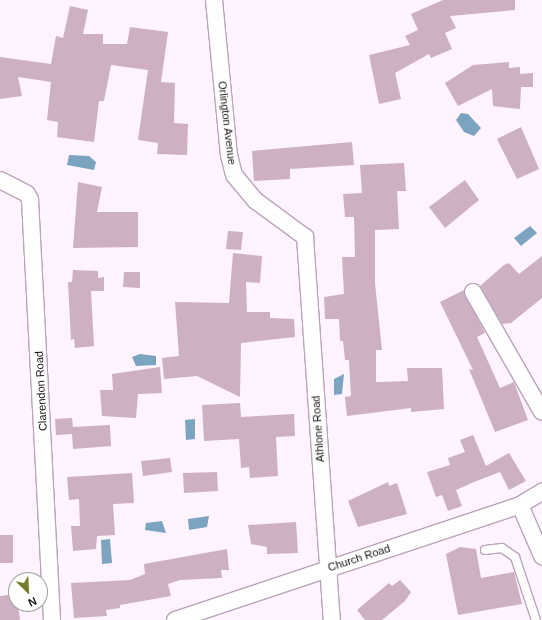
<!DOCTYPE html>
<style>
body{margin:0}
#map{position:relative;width:542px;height:620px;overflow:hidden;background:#fef3fe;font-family:Arial,sans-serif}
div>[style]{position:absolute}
.water>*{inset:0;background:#7ba4c1}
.building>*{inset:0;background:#cdb0c4}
.roads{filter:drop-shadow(1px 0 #bba3bb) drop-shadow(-1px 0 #bba3bb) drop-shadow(0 1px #bba3bb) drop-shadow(0 -1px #bba3bb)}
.lane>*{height:8px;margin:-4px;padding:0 4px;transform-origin:4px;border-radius:4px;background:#fff}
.street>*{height:16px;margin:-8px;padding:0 8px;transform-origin:8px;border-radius:8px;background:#fff}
span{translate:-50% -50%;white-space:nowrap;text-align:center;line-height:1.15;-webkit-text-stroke:3px #fff;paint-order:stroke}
.street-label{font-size:11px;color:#1a121b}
.north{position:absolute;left:8px;top:572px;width:40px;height:40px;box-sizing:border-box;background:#fff;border:1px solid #a3a0a4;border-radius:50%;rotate:156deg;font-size:11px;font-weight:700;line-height:16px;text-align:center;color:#1a121b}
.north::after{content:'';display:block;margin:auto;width:14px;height:18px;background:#777d28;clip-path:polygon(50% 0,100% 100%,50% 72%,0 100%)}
</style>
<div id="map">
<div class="water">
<div style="clip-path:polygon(461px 113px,468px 114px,481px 128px,474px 136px,464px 132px,456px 120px)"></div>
<div style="clip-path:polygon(69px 155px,89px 156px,96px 162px,94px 170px,67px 165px)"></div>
<div style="clip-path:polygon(530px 226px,537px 233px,521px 246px,514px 238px)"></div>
<div style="clip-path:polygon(140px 354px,156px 356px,156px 365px,136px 366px,132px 357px)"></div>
<div style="clip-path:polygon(344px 374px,342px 394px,334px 395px,334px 379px)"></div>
<div style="clip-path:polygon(195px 419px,195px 439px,186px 440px,185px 420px)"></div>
<div style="clip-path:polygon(209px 516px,207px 527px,189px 530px,188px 519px)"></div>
<div style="clip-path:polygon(162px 521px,166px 533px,145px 530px,146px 523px)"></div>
<div style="clip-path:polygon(110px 539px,112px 563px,102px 564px,101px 540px)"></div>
</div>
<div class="building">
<div style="clip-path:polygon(443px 0,515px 0,515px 10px,450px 16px,456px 28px,445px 33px,452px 49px,431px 58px,429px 54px,395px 73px,401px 99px,379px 104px,369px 55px,410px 45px,405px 36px,418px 30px,411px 14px)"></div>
<div style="clip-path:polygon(70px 6px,88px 10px,83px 34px,103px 34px,103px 44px,127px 44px,130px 27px,168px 32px,161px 82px,175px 83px,174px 123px,188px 124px,187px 155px,157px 154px,158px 143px,138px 140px,148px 70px,111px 65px,104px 101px,99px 101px,94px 142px,57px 137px,58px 122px,47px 120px,51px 82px,18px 77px,22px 96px,0 99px,0 57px,51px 64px,56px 36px,63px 38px)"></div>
<div style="clip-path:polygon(509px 62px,509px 68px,520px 67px,520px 74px,533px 73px,533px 87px,521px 87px,520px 109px,493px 106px,492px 89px,458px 106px,445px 83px,473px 65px)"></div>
<div style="clip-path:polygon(521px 127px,539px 169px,517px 179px,497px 139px)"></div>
<div style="clip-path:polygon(352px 142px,354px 165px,290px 169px,290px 179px,254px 181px,252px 151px)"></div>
<div style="clip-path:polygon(404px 163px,406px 191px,397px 191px,399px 229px,375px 230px,375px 283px,382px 350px,376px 350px,376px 382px,408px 381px,407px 368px,442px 368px,444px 409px,411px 412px,411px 408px,347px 416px,345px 397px,351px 396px,349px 360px,345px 360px,343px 341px,340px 341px,339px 319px,325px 319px,324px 297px,344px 294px,342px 257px,355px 257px,354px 217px,345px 217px,343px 194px,362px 193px,360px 165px)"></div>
<div style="clip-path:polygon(465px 180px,479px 200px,445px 228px,429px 207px)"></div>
<div style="clip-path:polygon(78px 182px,102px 187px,97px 212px,138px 212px,138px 247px,73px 248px)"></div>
<div style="clip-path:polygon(228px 231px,243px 232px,241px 250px,226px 249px)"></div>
<div style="clip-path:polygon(233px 253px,262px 256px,260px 283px,246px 282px,247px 312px,270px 312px,270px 318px,294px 319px,295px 337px,241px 343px,240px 397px,197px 376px,164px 379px,162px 358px,179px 356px,175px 302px,229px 303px)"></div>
<div style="clip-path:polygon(542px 256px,542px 298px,511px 323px,502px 324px,480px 286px,504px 265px,509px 263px,519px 274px)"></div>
<div style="clip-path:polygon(73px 270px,98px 271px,98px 278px,104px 277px,104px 291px,91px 291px,94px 346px,75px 348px,74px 339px,71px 340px,68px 282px,72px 282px)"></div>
<div style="clip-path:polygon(124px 272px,140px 272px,140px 288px,123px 287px)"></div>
<div style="clip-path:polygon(464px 290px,485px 333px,477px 337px,500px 388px,514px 382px,528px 420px,495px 432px,469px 369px,473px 370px,440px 302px)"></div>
<div style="clip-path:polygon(160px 367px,162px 393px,138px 394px,136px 418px,102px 416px,100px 390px,113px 390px,112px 374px)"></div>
<div style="clip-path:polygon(240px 403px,241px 417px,294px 414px,295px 436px,276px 437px,278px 476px,250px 478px,249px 467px,241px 468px,239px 439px,204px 441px,202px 405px)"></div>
<div style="clip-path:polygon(72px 418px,73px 427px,110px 425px,111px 446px,73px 449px,72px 434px,56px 435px,55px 419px)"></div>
<div style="clip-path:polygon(473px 435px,486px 466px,509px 453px,526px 481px,509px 490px,500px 472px,474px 482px,456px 490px,462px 506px,448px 511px,442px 495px,436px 497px,427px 472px,450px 465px,448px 458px,465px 452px,460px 440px)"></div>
<div style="clip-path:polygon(170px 458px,172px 472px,143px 476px,141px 461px)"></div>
<div style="clip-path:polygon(217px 472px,218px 491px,184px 493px,183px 473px)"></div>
<div style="clip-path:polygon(132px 473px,134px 503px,113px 504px,115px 535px,97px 536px,96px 549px,73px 551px,71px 526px,80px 526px,79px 499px,69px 500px,67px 477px)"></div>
<div style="clip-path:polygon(388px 482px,389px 486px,397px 483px,407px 514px,358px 527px,348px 501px)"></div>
<div style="clip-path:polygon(296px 522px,298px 553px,267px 554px,267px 547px,251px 544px,248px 525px)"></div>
<div style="clip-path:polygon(0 535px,13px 535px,13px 563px,0 563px)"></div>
<div style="clip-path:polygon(460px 547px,476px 549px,481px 578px,514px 572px,522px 604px,458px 615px,446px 554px)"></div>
<div style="clip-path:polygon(227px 549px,229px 570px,221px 570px,222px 578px,180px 580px,168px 584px,171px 596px,120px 605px,120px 608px,106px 610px,107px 616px,74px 618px,71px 583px,130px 580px,145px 574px,144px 564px)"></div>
<div style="clip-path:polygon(400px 580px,411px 592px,405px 601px,382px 620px,365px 620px,357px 610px,389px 583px,392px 586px)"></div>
<div style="clip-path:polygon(16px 594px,20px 620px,0 620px,0 596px)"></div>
</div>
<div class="roads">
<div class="lane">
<div style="left:485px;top:550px;width:17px;rotate:-7deg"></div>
<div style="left:502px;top:548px;width:16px;rotate:35deg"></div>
<div style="left:515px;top:557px;width:66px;rotate:71.6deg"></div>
</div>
<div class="street">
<div style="left:214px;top:0;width:156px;rotate:84.5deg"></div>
<div style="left:229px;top:155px;width:21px;rotate:76deg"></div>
<div style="left:234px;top:175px;width:34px;rotate:50deg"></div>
<div style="left:256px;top:201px;width:61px;rotate:36.3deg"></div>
<div style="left:305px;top:237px;width:384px;rotate:86deg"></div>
<div style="left:0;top:180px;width:30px;rotate:27deg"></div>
<div style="left:27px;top:194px;width:7px;rotate:63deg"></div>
<div style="left:30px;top:200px;width:421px;rotate:87deg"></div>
<div style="left:473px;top:292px;width:138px;rotate:60.1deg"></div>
<div style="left:520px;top:505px;width:56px;rotate:66.7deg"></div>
<div style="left:175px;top:620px;width:364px;rotate:-18.4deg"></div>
<div style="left:520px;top:505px;width:26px;rotate:-31deg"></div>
</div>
</div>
<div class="street-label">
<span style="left:227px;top:123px;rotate:83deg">Orlington Avenue</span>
<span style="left:41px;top:391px;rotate:-93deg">Clarendon Road</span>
<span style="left:318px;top:429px;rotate:-94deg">Athlone Road</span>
<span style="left:359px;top:558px;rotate:-18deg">Church Road</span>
</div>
<div class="north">N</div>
</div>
